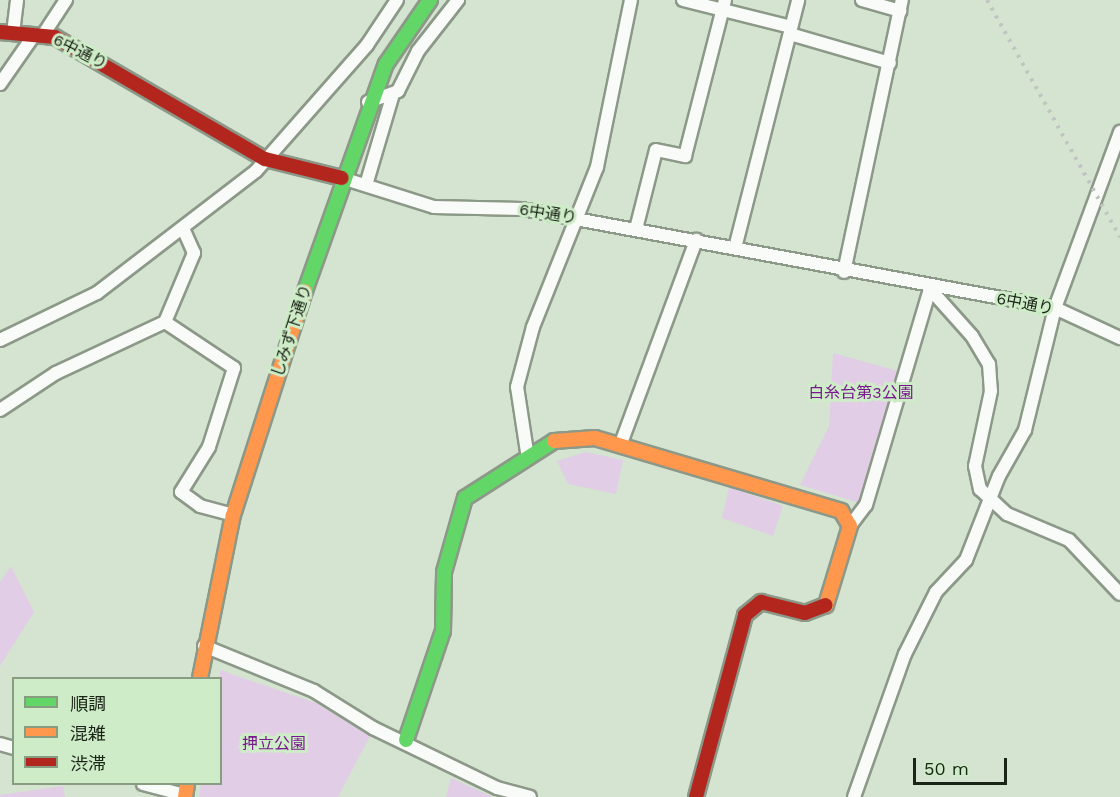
<!DOCTYPE html>
<meta charset="utf-8">
<style>
body{margin:0}
#map{position:relative;width:1120px;height:797px;overflow:hidden;background:#d4e4d0;font-family:"Work Sans","Noto Sans JP",sans-serif}
div>[style]{position:absolute}
.green>*{inset:0;background:#e1cde5}
.roads{filter:drop-shadow(2px 0 #8c9888) drop-shadow(-2px 0 #8c9888) drop-shadow(0 2px #8c9888) drop-shadow(0 -2px #8c9888)}
.street>*{height:12px;margin:-6px;padding:0 6px;transform-origin:6px;border-radius:6px;background:#f9fbf8}
.fast>*{height:14px;margin:-7px;padding:0 7px;transform-origin:7px;border-radius:7px;background:#63d668}
.slow>*{height:14px;margin:-7px;padding:0 7px;transform-origin:7px;border-radius:7px;background:#ff974d}
.jam>*{height:14px;margin:-7px;padding:0 7px;transform-origin:7px;border-radius:7px;background:#b3261e}
.rail>*{height:4px;margin-top:-2px;transform-origin:0;background:repeating-linear-gradient(90deg,#c1c5c1 0 3px,transparent 0 9px)}
span{translate:-50% -50%;white-space:nowrap;text-align:center;line-height:1.15;-webkit-text-stroke:6px #cfecc8;paint-order:stroke}
.street-label{font-size:16px;color:#1a2417}
.park-label{font-size:16px;color:#77198d}
.legend{position:absolute;left:12px;top:677px;width:210px;height:108px;box-sizing:border-box;background:#cfecc8;border:2px solid #879c81;margin:0;padding:8px 10px;list-style:none;font-size:18px;color:#1a2417}
.legend li{display:flex;align-items:center;gap:12px;height:30px}
.legend b{width:30px;border:2px solid #879c81}
.scale{position:absolute;left:913px;top:758px;width:94px;height:27px;box-sizing:border-box;border:3px solid #1a2417;border-top:0;padding-left:8px;font-size:18px;line-height:21px;white-space:nowrap;color:#1a2417;-webkit-text-stroke:4px #cfecc8;paint-order:stroke}
</style>
<div id="map">
<div class="green">
<div style="clip-path:polygon(833px 353px,898px 371px,860px 503px,800px 485px,829px 426px)"></div>
<div style="clip-path:polygon(586px 452px,623px 460px,616px 494px,568px 484px,557px 461px)"></div>
<div style="clip-path:polygon(729px 487px,783px 506px,773px 536px,722px 518px)"></div>
<div style="clip-path:polygon(11px 566px,34px 612px,0 666px,0 582px)"></div>
<div style="clip-path:polygon(220px 670px,316px 703px,370px 736px,338px 797px,199px 797px,201px 784px,220px 784px)"></div>
<div style="clip-path:polygon(451px 778px,493px 797px,446px 797px)"></div>
<div style="clip-path:polygon(63px 786px,65px 797px,0 797px,0 795px)"></div>
</div>
<div class="roads">
<div class="street">
<div style="left:683px;top:0;width:111px;rotate:14deg"></div>
<div style="left:862px;top:0;width:40px;rotate:16deg"></div>
<div style="left:13px;top:33px;width:33px;rotate:-83deg"></div>
<div style="left:790px;top:34px;width:104px;rotate:16.2deg"></div>
<div style="left:43px;top:35px;width:42px;rotate:-56.7deg"></div>
<div style="left:0;top:84px;width:60px;rotate:-55.2deg"></div>
<div style="left:368px;top:102px;width:32px;rotate:-20deg"></div>
<div style="left:398px;top:91px;width:45px;rotate:-63.4deg"></div>
<div style="left:418px;top:51px;width:65px;rotate:-51.9deg"></div>
<div style="left:342px;top:178px;width:96px;rotate:17.5deg"></div>
<div style="left:434px;top:207px;width:88px;rotate:1.3deg"></div>
<div style="left:522px;top:209px;width:542px;rotate:10.52deg"></div>
<div style="left:1055px;top:308px;width:72px;rotate:24.8deg"></div>
<div style="left:366px;top:185px;width:92px;rotate:-73.5deg"></div>
<div style="left:636px;top:229px;width:81px;rotate:-75.8deg"></div>
<div style="left:656px;top:150px;width:30px;rotate:12deg"></div>
<div style="left:685px;top:156px;width:161px;rotate:-75.6deg"></div>
<div style="left:735px;top:248px;width:256px;rotate:-75.7deg"></div>
<div style="left:844px;top:272px;width:278px;rotate:-78deg"></div>
<div style="left:930px;top:289px;width:63px;rotate:48.2deg"></div>
<div style="left:972px;top:336px;width:33px;rotate:59deg"></div>
<div style="left:989px;top:364px;width:27px;rotate:86deg"></div>
<div style="left:991px;top:391px;width:77px;rotate:102deg"></div>
<div style="left:975px;top:466px;width:24px;rotate:78deg"></div>
<div style="left:980px;top:489px;width:37px;rotate:43deg"></div>
<div style="left:1007px;top:514px;width:67px;rotate:22.8deg"></div>
<div style="left:1069px;top:540px;width:74px;rotate:46.6deg"></div>
<div style="left:165px;top:322px;width:83px;rotate:33.7deg"></div>
<div style="left:234px;top:368px;width:83px;rotate:107.6deg"></div>
<div style="left:209px;top:447px;width:53px;rotate:121.9deg"></div>
<div style="left:181px;top:492px;width:24px;rotate:36deg"></div>
<div style="left:200px;top:506px;width:34px;rotate:15deg"></div>
<div style="left:0;top:340px;width:108px;rotate:-25.9deg"></div>
<div style="left:97px;top:293px;width:200px;rotate:-37.5deg"></div>
<div style="left:256px;top:171px;width:168px;rotate:-48.6deg"></div>
<div style="left:367px;top:45px;width:54px;rotate:-56.3deg"></div>
<div style="left:0;top:410px;width:67px;rotate:-33.5deg"></div>
<div style="left:56px;top:373px;width:120px;rotate:-25.1deg"></div>
<div style="left:165px;top:322px;width:75px;rotate:-67.2deg"></div>
<div style="left:194px;top:253px;width:24px;rotate:-114deg"></div>
<div style="left:620px;top:446px;width:220px;rotate:-69.7deg"></div>
<div style="left:527px;top:452px;width:66px;rotate:-98.7deg"></div>
<div style="left:517px;top:387px;width:62px;rotate:-75.1deg"></div>
<div style="left:533px;top:327px;width:172px;rotate:-68.2deg"></div>
<div style="left:597px;top:167px;width:170px;rotate:-78.5deg"></div>
<div style="left:850px;top:526px;width:26px;rotate:-53deg"></div>
<div style="left:866px;top:505px;width:225px;rotate:-73.5deg"></div>
<div style="left:204px;top:646px;width:119px;rotate:22.2deg"></div>
<div style="left:314px;top:691px;width:70px;rotate:32.1deg"></div>
<div style="left:373px;top:728px;width:138px;rotate:25.8deg"></div>
<div style="left:497px;top:788px;width:34px;rotate:15deg"></div>
<div style="left:0;top:744px;width:15px;rotate:16deg"></div>
<div style="left:143px;top:784px;width:43px;rotate:14.7deg"></div>
<div style="left:854px;top:797px;width:152px;rotate:-70.4deg"></div>
<div style="left:905px;top:654px;width:69px;rotate:-63.4deg"></div>
<div style="left:936px;top:592px;width:44px;rotate:-46.8deg"></div>
<div style="left:966px;top:560px;width:90px;rotate:-68.6deg"></div>
<div style="left:999px;top:476px;width:53px;rotate:-60.5deg"></div>
<div style="left:1025px;top:430px;width:126px;rotate:-76.2deg"></div>
<div style="left:1055px;top:308px;width:188px;rotate:-69.7deg"></div>
</div>
<div class="fast">
<div style="left:305px;top:291px;width:241px;rotate:-70.4deg"></div>
<div style="left:386px;top:64px;width:78px;rotate:-55.5deg"></div>
<div style="left:406px;top:740px;width:115px;rotate:-71.3deg"></div>
<div style="left:443px;top:631px;width:59px;rotate:-89deg"></div>
<div style="left:444px;top:572px;width:77px;rotate:-74.2deg"></div>
<div style="left:465px;top:498px;width:106px;rotate:-32.6deg"></div>
</div>
<div class="slow">
<div style="left:554px;top:441px;width:41px;rotate:-4.2deg"></div>
<div style="left:595px;top:438px;width:257px;rotate:16.5deg"></div>
<div style="left:841px;top:511px;width:17px;rotate:59deg"></div>
<div style="left:850px;top:526px;width:83px;rotate:106.9deg"></div>
<div style="left:200px;top:678px;width:166px;rotate:-78.6deg"></div>
<div style="left:233px;top:515px;width:235px;rotate:-72.2deg"></div>
<div style="left:185px;top:797px;width:13px;rotate:-81deg"></div>
</div>
<div class="jam">
<div style="left:0;top:32px;width:55px;rotate:5.2deg"></div>
<div style="left:55px;top:37px;width:243px;rotate:30.2deg"></div>
<div style="left:265px;top:159px;width:79px;rotate:13.9deg"></div>
<div style="left:696px;top:797px;width:188px;rotate:-74.9deg"></div>
<div style="left:745px;top:615px;width:21px;rotate:-39deg"></div>
<div style="left:761px;top:602px;width:45px;rotate:14deg"></div>
<div style="left:805px;top:613px;width:22px;rotate:-21deg"></div>
</div>
</div>
<div class="rail">
<div style="left:987px;top:0;width:272px;rotate:60.7deg"></div>
</div>
<div class="street-label">
<span style="left:80px;top:52px;rotate:27deg">6中通り</span>
<span style="left:548px;top:214px;rotate:9deg">6中通り</span>
<span style="left:1025px;top:304px;rotate:11deg">6中通り</span>
<span style="left:292px;top:331px;rotate:-72deg">しみず下通り</span>
</div>
<div class="park-label">
<span style="left:861px;top:393px">白糸台第3公園</span>
<span style="left:274px;top:744px">押立公園</span>
</div>
<ul class="legend">
<li><b style="height:8px;background:#63d668"></b>順調</li>
<li><b style="height:8px;background:#ff974d"></b>混雑</li>
<li><b style="height:8px;background:#b3261e"></b>渋滞</li>
</ul>
<div class="scale">50 m</div>
</div>
